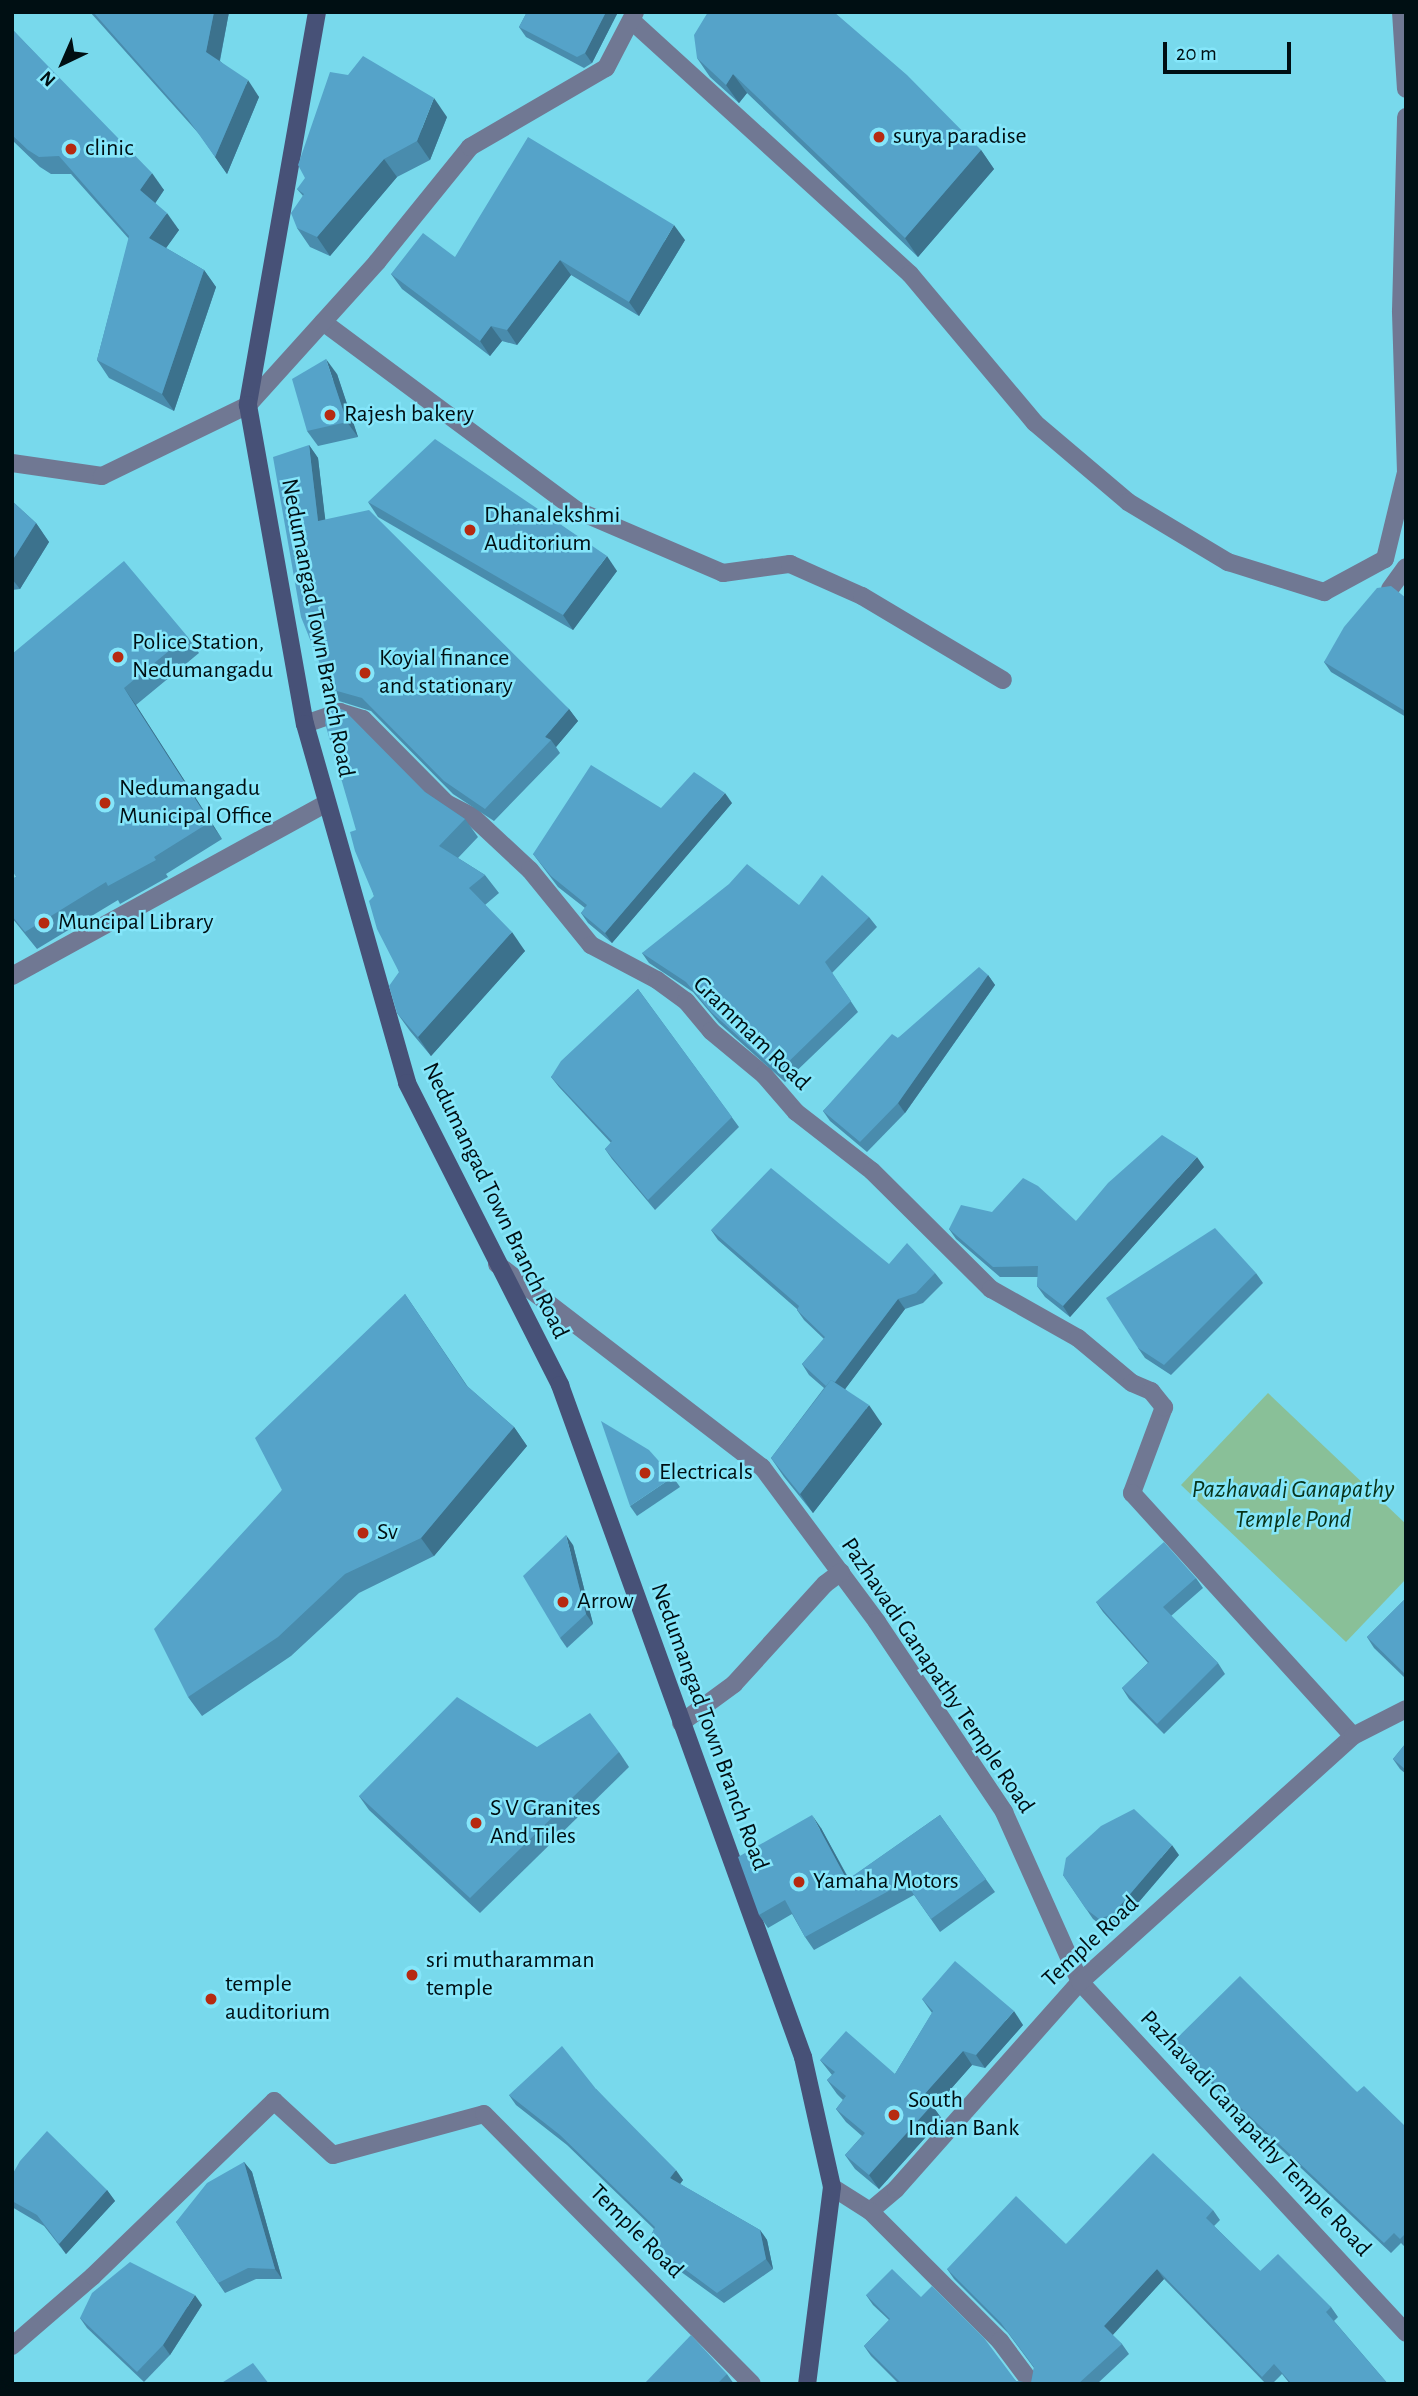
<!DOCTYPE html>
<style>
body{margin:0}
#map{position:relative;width:1418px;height:2396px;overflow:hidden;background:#78d9ec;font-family:"Alegreya Sans",sans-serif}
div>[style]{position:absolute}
.water>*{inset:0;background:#89c098}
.lane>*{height:18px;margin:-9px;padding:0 9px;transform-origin:9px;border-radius:9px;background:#707893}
.street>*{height:18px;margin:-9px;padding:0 9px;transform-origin:9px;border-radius:9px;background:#707893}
.secondary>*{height:18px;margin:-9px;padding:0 9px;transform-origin:9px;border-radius:9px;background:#475177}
.wall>*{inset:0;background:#498cad}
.shaded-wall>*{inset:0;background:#3c728d}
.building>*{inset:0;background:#55a3c9}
.dots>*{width:19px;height:19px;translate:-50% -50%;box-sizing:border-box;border:4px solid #85e6fa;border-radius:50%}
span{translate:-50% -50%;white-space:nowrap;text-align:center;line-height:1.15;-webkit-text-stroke:5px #85e6fa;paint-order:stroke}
.poi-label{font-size:24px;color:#000f13}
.left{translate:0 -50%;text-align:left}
.street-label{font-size:24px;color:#000f13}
.water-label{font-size:26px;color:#08341a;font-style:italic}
.frame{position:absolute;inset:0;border:14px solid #000f13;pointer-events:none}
.north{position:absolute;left:28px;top:28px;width:70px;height:70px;-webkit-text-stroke:5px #85e6fa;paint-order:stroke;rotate:224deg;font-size:19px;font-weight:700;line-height:28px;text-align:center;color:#000f13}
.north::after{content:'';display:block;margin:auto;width:24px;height:32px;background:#000f13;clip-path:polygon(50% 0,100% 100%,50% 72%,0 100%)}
.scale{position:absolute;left:1163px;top:42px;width:128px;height:32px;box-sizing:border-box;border:4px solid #000f13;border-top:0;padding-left:9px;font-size:21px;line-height:24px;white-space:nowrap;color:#000f13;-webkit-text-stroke:5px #85e6fa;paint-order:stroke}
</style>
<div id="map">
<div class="water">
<div style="clip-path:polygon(1268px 1393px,1406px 1524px,1406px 1579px,1346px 1642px,1181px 1485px)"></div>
</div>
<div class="lane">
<div style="left:1164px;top:1407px;width:92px;rotate:110.4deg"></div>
<div style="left:1132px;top:1493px;width:328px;rotate:47.7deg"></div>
</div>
<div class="street">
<div style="left:1401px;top:12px;width:77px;rotate:86.3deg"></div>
<div style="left:632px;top:21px;width:376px;rotate:42.3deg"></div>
<div style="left:910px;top:274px;width:194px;rotate:50deg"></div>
<div style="left:1035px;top:423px;width:122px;rotate:40.3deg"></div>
<div style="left:1128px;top:502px;width:117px;rotate:31deg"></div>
<div style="left:1228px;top:562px;width:101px;rotate:17.4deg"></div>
<div style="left:1324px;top:592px;width:69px;rotate:-28.4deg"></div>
<div style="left:1385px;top:559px;width:89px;rotate:-76.4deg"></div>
<div style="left:1406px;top:472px;width:161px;rotate:-91.8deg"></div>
<div style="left:1401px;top:311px;width:194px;rotate:-88.5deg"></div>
<div style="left:323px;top:322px;width:315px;rotate:36.6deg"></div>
<div style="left:576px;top:510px;width:160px;rotate:23.2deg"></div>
<div style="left:723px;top:573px;width:68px;rotate:-7.7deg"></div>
<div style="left:790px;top:564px;width:79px;rotate:24deg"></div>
<div style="left:862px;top:596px;width:164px;rotate:30.8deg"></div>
<div style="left:12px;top:463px;width:91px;rotate:8.2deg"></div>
<div style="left:102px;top:476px;width:162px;rotate:-25.9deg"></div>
<div style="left:248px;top:405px;width:193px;rotate:-47.9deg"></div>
<div style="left:377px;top:262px;width:148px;rotate:-51deg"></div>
<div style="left:470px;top:147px;width:157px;rotate:-30.2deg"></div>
<div style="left:606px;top:68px;width:63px;rotate:-62.6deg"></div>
<div style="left:1390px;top:589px;width:27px;rotate:-54deg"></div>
<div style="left:305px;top:724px;width:37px;rotate:-19deg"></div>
<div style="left:340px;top:712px;width:24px;rotate:17deg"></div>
<div style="left:363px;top:719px;width:118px;rotate:45.3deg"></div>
<div style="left:446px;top:803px;width:29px;rotate:27deg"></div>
<div style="left:472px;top:816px;width:79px;rotate:43deg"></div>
<div style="left:530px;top:870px;width:97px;rotate:50.9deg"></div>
<div style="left:591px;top:945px;width:75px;rotate:27.9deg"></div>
<div style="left:657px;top:980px;width:36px;rotate:36deg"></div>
<div style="left:686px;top:1001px;width:39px;rotate:50deg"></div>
<div style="left:711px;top:1031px;width:69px;rotate:39.7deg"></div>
<div style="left:764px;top:1075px;width:49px;rotate:49.1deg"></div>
<div style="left:796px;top:1112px;width:96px;rotate:37.8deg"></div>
<div style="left:872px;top:1171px;width:168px;rotate:44.8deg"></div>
<div style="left:991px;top:1289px;width:100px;rotate:29.4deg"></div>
<div style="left:1078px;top:1338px;width:70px;rotate:39.8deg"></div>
<div style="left:1132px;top:1383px;width:21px;rotate:23deg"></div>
<div style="left:1151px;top:1391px;width:21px;rotate:51deg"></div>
<div style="left:12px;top:976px;width:359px;rotate:-28.8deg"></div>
<div style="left:497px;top:1264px;width:334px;rotate:37.5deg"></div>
<div style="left:762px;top:1467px;width:193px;rotate:53.4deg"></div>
<div style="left:877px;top:1622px;width:229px;rotate:56.2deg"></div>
<div style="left:1004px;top:1812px;width:186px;rotate:65.9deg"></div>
<div style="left:1080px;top:1982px;width:479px;rotate:47.1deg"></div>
<div style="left:681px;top:1723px;width:66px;rotate:-36.3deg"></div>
<div style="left:734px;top:1684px;width:135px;rotate:-47.7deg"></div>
<div style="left:825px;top:1584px;width:20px;rotate:-37deg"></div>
<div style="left:832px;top:2187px;width:45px;rotate:32.3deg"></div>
<div style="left:870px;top:2211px;width:34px;rotate:-40deg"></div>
<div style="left:896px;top:2189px;width:277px;rotate:-48.4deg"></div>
<div style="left:1080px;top:1982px;width:367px;rotate:-42deg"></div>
<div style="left:1353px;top:1736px;width:59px;rotate:-27deg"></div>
<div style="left:870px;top:2211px;width:184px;rotate:45deg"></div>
<div style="left:1000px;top:2341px;width:54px;rotate:53.3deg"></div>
<div style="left:12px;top:2346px;width:107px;rotate:-40.8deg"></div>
<div style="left:93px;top:2276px;width:252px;rotate:-44deg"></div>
<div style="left:274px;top:2101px;width:80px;rotate:42.5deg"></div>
<div style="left:333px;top:2155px;width:156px;rotate:-15.2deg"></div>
<div style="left:484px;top:2114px;width:380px;rotate:45.2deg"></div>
</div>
<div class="secondary">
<div style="left:317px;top:12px;width:399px;rotate:100deg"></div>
<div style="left:248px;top:405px;width:324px;rotate:79.9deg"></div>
<div style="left:305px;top:724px;width:373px;rotate:74.1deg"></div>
<div style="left:407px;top:1083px;width:339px;rotate:63.1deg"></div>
<div style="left:560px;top:1385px;width:715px;rotate:70.12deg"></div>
<div style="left:803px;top:2057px;width:133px;rotate:77.4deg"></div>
<div style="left:832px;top:2187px;width:199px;rotate:97.2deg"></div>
</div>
<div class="wall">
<div style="clip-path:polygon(90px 12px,229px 12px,220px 61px,259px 97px,227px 174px,200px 135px)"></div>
<div style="clip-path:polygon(527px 12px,618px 12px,592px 63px,584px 68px,526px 37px,519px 27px)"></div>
<div style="clip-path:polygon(12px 29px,164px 190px,155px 203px,179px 230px,166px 248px,204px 270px,216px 287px,174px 411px,109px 378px,97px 360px,129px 239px,71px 174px,51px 174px,40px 167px,12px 140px)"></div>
<div style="clip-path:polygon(697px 58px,981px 150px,994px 169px,918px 257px,747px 93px,739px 103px,710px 77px)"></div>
<div style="clip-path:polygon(447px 117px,430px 160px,397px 177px,330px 256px,310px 247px,297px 228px,303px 196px,297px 189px)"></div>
<div style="clip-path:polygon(685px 240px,639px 316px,571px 275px,517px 345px,502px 341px,490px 356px,402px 289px,391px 274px,455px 257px)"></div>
<div style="clip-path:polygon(337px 374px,358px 437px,318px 446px,307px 431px)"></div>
<div style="clip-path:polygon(309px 445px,318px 458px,325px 520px,569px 709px,578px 721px,556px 747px,560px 753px,494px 821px,453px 794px,371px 711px,339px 701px,330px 689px)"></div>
<div style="clip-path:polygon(12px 501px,36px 523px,49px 542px,20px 589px,12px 590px)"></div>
<div style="clip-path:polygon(368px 502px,617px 571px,573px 630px,378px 517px)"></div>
<div style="clip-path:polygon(1406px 598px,1406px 717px,1331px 672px,1324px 662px)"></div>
<div style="clip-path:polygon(187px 636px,199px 653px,136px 705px,222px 839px,166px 874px,168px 877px,120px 904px,118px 900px,37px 949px,12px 918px,12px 879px,16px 877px,12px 654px)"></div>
<div style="clip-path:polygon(425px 792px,465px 819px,478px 837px,458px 858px,485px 875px,499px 893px,485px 905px,525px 951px,431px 1056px,410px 1031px,397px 1013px,399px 972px,374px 896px,356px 830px)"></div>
<div style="clip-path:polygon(732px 803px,612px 943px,588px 923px,581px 913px,585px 908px,558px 887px,533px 854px,661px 808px)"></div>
<div style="clip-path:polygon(799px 905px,869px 917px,877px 927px,832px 973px,858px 1012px,785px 1082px,719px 1023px,693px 992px,649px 963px,642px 953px)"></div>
<div style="clip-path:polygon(988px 975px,995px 985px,905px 1113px,867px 1152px,830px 1121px,823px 1111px,898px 1038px)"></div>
<div style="clip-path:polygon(638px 989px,739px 1127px,655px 1210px,612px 1159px,605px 1149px,611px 1143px,559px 1087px,551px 1077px)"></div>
<div style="clip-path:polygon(1204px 1167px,1070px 1317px,1045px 1297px,1037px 1286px,1038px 1277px,1000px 1277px,956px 1239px,949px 1229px,992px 1212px,1076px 1221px)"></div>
<div style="clip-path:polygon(711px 1230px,935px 1273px,943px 1283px,923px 1303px,905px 1309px,845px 1389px,882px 1424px,813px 1513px,784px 1477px,771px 1458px,824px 1388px,809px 1375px,802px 1364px,824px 1339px,804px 1320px,797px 1310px,797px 1309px,718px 1240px)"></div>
<div style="clip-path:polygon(1256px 1273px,1263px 1283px,1171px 1375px,1145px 1358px,1138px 1348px)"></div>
<div style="clip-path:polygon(405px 1294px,468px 1387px,514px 1427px,527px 1446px,434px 1556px,359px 1593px,291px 1656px,202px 1716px,188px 1697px,282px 1490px)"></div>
<div style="clip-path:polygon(673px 1477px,680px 1487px,637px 1516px,630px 1506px)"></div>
<div style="clip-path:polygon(573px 1545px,593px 1624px,567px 1648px,560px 1638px)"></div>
<div style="clip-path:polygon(1196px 1578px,1203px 1588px,1171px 1616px,1218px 1663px,1225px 1674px,1164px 1734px,1129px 1699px,1122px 1688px,1148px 1663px,1103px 1612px,1096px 1602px)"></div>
<div style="clip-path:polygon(1406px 1598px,1406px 1679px,1374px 1648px,1367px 1637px)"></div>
<div style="clip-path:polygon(1406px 1743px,1406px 1774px,1400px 1769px,1393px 1759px)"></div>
<div style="clip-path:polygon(619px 1752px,629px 1767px,480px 1913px,369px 1810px,359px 1796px)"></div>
<div style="clip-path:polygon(940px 1815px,995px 1892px,940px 1932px,914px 1895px,814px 1950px,805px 1937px,792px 1914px,768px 1928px,759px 1915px,821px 1828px,849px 1879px)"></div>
<div style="clip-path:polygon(1179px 1855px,1120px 1924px,1106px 1929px,1093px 1919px,1063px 1875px)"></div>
<div style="clip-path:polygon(922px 1999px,1023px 2025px,985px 2068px,972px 2065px,934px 2108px,942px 2119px,879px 2189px,855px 2169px,845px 2155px,862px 2136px,846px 2122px,836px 2109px,843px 2100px,837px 2094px,827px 2080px,832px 2075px,820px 2060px,895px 2074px,932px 2013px)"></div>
<div style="clip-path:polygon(1172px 2043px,1357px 2092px,1406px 2127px,1406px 2248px,1401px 2243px,1391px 2253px,1179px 2053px)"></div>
<div style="clip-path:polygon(596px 2089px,683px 2180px,680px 2184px,760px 2230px,767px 2240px,773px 2269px,724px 2303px,655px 2253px,648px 2242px,654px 2229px,567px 2145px,516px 2105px,509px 2095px)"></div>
<div style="clip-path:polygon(244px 2162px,252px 2172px,282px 2279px,256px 2279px,225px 2293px,176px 2222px)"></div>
<div style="clip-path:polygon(12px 2175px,107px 2190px,115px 2201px,66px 2254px,44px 2226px,12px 2207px)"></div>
<div style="clip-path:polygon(1213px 2210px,1220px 2220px,1214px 2226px,1260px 2271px,1331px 2307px,1338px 2317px,1334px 2321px,1388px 2384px,1290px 2384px,1282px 2374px,1272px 2384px,1266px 2384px,1164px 2279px,1112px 2335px,1122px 2344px,1129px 2354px,1097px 2384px,899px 2384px,871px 2356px,864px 2346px,889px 2320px,873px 2305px,866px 2295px,921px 2297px,1016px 2381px,1031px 2383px,1034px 2368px,1008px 2333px,954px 2279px,947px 2269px,1066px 2244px)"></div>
<div style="clip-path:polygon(202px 2305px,170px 2355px,144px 2382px,87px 2328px,80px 2318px)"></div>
<div style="clip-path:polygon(727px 2374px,734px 2384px,644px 2384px)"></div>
</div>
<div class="shaded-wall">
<div style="clip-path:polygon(214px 12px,229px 12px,218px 69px,206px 52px)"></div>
<div style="clip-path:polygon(606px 12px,618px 12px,592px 63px,585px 53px)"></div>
<div style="clip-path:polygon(733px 74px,747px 93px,739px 103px,726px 85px)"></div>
<div style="clip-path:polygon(248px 80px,259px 97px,227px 174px,215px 157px)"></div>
<div style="clip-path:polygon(434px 98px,447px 117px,430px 160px,417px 141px)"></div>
<div style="clip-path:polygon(981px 150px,994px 169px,918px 257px,905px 238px)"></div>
<div style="clip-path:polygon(384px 159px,397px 177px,330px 256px,317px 237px)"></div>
<div style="clip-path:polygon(152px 173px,164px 190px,152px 208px,140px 190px)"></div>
<div style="clip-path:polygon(167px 213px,179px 230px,161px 255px,149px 238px)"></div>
<div style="clip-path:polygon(674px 225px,685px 240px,639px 316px,629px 302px)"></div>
<div style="clip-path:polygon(560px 260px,571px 275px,517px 345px,507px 330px)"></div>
<div style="clip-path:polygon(204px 270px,216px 287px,174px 411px,162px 394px)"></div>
<div style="clip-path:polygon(491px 326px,502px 341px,490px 356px,480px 341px)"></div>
<div style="clip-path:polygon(326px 359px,337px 374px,358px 437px,347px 422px)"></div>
<div style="clip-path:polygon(309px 445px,318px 458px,327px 534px,318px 521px)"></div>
<div style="clip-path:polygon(36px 523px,49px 542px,20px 589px,12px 579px,12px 561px)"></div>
<div style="clip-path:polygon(607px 556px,617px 571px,573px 630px,563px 615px)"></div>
<div style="clip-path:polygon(124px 688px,136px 705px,222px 839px,210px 822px)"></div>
<div style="clip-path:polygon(569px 709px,578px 721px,556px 747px,551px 740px,545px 737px)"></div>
<div style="clip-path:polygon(725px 793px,732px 803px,612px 943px,605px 933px)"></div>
<div style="clip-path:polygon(512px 932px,525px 951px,431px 1056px,418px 1037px)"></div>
<div style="clip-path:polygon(988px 975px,995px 985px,905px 1113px,898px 1103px)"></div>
<div style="clip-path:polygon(1197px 1157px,1204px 1167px,1070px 1317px,1063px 1306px)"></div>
<div style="clip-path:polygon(898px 1299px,905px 1309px,837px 1400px,830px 1389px)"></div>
<div style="clip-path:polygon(869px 1405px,882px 1424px,813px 1513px,800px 1494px)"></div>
<div style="clip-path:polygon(514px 1427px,527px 1446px,434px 1556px,421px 1538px)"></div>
<div style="clip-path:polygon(566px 1535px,573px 1545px,593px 1624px,586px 1614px)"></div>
<div style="clip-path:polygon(812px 1815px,821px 1828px,856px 1893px,847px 1880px)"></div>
<div style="clip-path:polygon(1172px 1845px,1179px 1855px,1120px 1924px,1113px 1914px)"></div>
<div style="clip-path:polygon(1014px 2011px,1023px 2025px,985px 2068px,976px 2055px)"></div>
<div style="clip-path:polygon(963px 2051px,972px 2065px,934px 2108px,942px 2119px,879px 2189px,869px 2175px,922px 2097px)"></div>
<div style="clip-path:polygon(244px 2162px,252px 2172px,282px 2279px,275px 2269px)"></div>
<div style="clip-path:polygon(676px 2170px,683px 2180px,677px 2188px,670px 2178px)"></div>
<div style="clip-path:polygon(107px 2190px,115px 2201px,66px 2254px,59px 2244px)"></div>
<div style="clip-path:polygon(760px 2230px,767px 2240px,773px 2269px,766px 2259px)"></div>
<div style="clip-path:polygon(1157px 2269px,1164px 2279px,1111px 2337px,1104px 2326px)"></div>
<div style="clip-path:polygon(195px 2295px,202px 2305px,170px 2355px,163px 2345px)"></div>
</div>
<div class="building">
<div style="clip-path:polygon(93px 12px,214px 12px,206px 52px,248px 80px,215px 157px,188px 119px)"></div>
<div style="clip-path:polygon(527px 12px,606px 12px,585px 53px,577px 57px,519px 27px)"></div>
<div style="clip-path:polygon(708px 12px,834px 12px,907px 75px,981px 150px,905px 238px,733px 74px,726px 85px,697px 58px,694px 35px)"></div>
<div style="clip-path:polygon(12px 29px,152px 173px,140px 190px,167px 213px,149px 238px,204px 270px,162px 394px,97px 360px,129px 236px,59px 156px,39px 157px,28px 150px,12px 135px)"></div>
<div style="clip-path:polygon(363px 56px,434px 98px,417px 141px,384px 159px,317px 237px,297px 228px,291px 213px,304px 194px,297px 189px,305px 178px,298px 165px,330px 72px,348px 75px)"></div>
<div style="clip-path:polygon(528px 137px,674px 225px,629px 302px,560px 260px,507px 330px,491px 326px,480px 341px,391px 274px,423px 233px,455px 257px)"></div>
<div style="clip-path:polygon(326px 359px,347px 422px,307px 431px,292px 379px)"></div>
<div style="clip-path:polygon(435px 439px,607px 556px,563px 615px,368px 502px)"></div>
<div style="clip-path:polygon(309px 445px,318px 521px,369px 510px,569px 709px,545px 737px,551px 740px,485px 809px,444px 781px,362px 698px,330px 689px,301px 617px,273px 457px)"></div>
<div style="clip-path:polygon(12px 501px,36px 523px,12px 561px)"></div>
<div style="clip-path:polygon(124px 561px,187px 636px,124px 688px,210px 822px,154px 857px,156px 860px,108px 886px,106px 882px,25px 932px,12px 916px,12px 879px,16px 877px,12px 870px,12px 654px)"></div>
<div style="clip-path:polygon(1391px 586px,1406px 598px,1406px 709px,1405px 711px,1324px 662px,1344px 627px,1377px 588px)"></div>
<div style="clip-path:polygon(327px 705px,344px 710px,425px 792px,465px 819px,439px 846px,485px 875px,469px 888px,512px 932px,418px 1037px,397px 1013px,389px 986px,399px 972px,377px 929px,369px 901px,374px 896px,355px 851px,350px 832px,356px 830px,325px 723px)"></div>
<div style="clip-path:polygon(591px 765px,661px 808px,694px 772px,725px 793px,605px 933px,581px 913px,587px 905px,551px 876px,533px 854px)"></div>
<div style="clip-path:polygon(747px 864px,799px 905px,822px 875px,869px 917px,825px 962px,851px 1001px,778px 1072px,712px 1013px,686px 982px,642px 953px,729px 884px)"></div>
<div style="clip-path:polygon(979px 967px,988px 975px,898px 1103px,860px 1142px,823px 1111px,892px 1034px,898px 1038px)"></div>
<div style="clip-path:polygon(638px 989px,732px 1117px,648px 1200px,605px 1149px,612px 1141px,551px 1077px,561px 1061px)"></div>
<div style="clip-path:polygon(1162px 1135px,1197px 1157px,1063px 1306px,1037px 1286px,1038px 1266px,993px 1267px,949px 1229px,961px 1205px,992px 1212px,1023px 1178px,1038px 1186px,1076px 1221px,1108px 1183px)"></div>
<div style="clip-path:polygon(771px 1168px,889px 1264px,907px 1243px,935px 1273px,916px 1293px,898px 1299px,835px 1382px,831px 1380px,826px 1386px,802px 1364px,825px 1337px,797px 1310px,799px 1306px,711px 1230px)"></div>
<div style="clip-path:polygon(1215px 1228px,1256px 1273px,1164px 1365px,1138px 1348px,1106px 1298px)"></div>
<div style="clip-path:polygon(405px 1294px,466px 1385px,514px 1427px,421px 1538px,345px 1574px,278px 1637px,188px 1697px,154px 1629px,282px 1490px,255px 1438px)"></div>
<div style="clip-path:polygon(831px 1380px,869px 1405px,800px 1494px,771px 1458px)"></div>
<div style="clip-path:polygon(601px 1421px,649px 1450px,673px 1477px,630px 1506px)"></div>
<div style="clip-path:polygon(566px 1535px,586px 1614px,560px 1638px,523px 1576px)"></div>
<div style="clip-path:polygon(1164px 1542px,1196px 1578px,1163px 1607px,1218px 1663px,1157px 1724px,1122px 1688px,1149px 1662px,1096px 1602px)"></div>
<div style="clip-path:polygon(1406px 1598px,1406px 1675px,1367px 1637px)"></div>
<div style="clip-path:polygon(457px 1697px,537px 1747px,590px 1713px,619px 1752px,470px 1898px,359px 1796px)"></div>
<div style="clip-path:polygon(1406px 1743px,1406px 1770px,1393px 1759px)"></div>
<div style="clip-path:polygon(1134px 1809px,1172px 1845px,1113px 1914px,1099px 1919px,1086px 1909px,1063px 1875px,1066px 1858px,1101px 1826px)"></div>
<div style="clip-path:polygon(812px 1815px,847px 1880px,940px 1815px,986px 1879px,931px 1919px,905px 1882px,805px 1937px,785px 1900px,759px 1915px,738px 1857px)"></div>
<div style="clip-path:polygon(955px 1961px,1014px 2011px,976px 2055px,963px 2051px,922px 2097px,932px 2105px,869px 2175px,845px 2155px,865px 2133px,836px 2109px,846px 2096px,827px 2080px,835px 2072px,820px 2060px,846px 2031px,895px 2074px,933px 2011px,922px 1999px)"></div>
<div style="clip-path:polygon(1240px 1976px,1357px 2092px,1364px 2086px,1406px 2127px,1406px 2233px,1400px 2239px,1394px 2233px,1384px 2243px,1172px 2043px)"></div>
<div style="clip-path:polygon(562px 2046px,596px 2089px,676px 2170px,670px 2178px,760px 2230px,766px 2259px,717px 2293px,648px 2242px,655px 2227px,560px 2135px,509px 2095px)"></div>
<div style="clip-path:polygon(47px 2131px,107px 2190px,59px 2244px,37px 2215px,12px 2201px,12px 2175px,20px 2161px)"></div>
<div style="clip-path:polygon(1153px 2153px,1213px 2210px,1206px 2218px,1260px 2271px,1278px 2254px,1331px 2307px,1326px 2312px,1388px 2384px,1292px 2384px,1274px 2364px,1262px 2377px,1157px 2269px,1104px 2326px,1122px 2344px,1078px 2384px,902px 2384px,864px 2346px,890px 2319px,866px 2295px,892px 2269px,921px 2297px,932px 2286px,984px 2338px,1016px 2381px,1031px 2383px,1034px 2367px,1001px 2323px,947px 2269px,1016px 2196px,1066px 2244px)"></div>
<div style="clip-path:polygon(244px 2162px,275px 2269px,248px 2268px,218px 2283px,176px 2222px,207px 2183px)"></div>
<div style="clip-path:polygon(130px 2262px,195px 2295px,163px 2345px,137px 2372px,80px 2318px,92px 2293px)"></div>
<div style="clip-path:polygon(691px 2335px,727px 2374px,717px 2384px,644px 2384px)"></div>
<div style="clip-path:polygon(253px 2363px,269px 2384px,220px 2384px)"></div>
</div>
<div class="dots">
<div style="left:879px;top:137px;background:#b62a11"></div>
<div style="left:71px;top:149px;background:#b62a11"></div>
<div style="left:330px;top:415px;background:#b62a11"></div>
<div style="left:470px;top:530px;background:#b62a11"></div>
<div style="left:118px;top:657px;background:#b62a11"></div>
<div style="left:365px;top:673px;background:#b62a11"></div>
<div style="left:105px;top:803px;background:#b62a11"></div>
<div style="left:44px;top:923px;background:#b62a11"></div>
<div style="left:645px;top:1473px;background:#b62a11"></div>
<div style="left:363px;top:1533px;background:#b62a11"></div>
<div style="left:563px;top:1602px;background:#b62a11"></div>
<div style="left:476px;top:1823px;background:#b62a11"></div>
<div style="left:799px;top:1882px;background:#b62a11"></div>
<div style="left:412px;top:1975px;background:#b62a11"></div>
<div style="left:211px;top:1999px;background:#b62a11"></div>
<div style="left:894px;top:2115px;background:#b62a11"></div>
</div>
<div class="poi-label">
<span class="left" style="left:893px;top:137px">surya paradise</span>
<span class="left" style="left:85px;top:149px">clinic</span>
<span class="left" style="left:344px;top:415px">Rajesh bakery</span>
<span class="left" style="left:484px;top:530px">Dhanalekshmi<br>Auditorium</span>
<span class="left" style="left:132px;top:657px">Police Station,<br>Nedumangadu</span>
<span class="left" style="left:379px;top:673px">Koyial finance<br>and stationary</span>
<span class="left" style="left:119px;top:803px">Nedumangadu<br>Municipal Office</span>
<span class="left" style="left:58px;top:923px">Muncipal Library</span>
<span class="left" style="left:659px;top:1473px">Electricals</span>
<span class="left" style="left:377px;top:1533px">Sv</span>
<span class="left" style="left:577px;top:1602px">Arrow</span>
<span class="left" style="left:490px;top:1823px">S V Granites<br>And Tiles</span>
<span class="left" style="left:813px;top:1882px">Yamaha Motors</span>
<span class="left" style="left:426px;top:1975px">sri mutharamman<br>temple</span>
<span class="left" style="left:225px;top:1999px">temple<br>auditorium</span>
<span class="left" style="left:908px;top:2115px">South<br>Indian Bank</span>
</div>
<div class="street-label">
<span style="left:317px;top:628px;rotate:79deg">Nedumangad Town Branch Road</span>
<span style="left:751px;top:1034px;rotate:44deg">Grammam Road</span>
<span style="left:495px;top:1201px;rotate:64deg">Nedumangad Town Branch Road</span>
<span style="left:937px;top:1676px;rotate:56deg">Pazhavadi Ganapathy Temple Road</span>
<span style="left:709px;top:1727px;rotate:70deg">Nedumangad Town Branch Road</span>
<span style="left:1091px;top:1942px;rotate:-43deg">Temple Road</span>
<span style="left:1255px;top:2134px;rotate:47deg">Pazhavadi Ganapathy Temple Road</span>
<span style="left:636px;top:2232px;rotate:45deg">Temple Road</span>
</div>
<div class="water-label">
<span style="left:1293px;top:1505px">Pazhavadi Ganapathy<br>Temple Pond</span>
</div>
<div class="frame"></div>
<div class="north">N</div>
<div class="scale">20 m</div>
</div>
